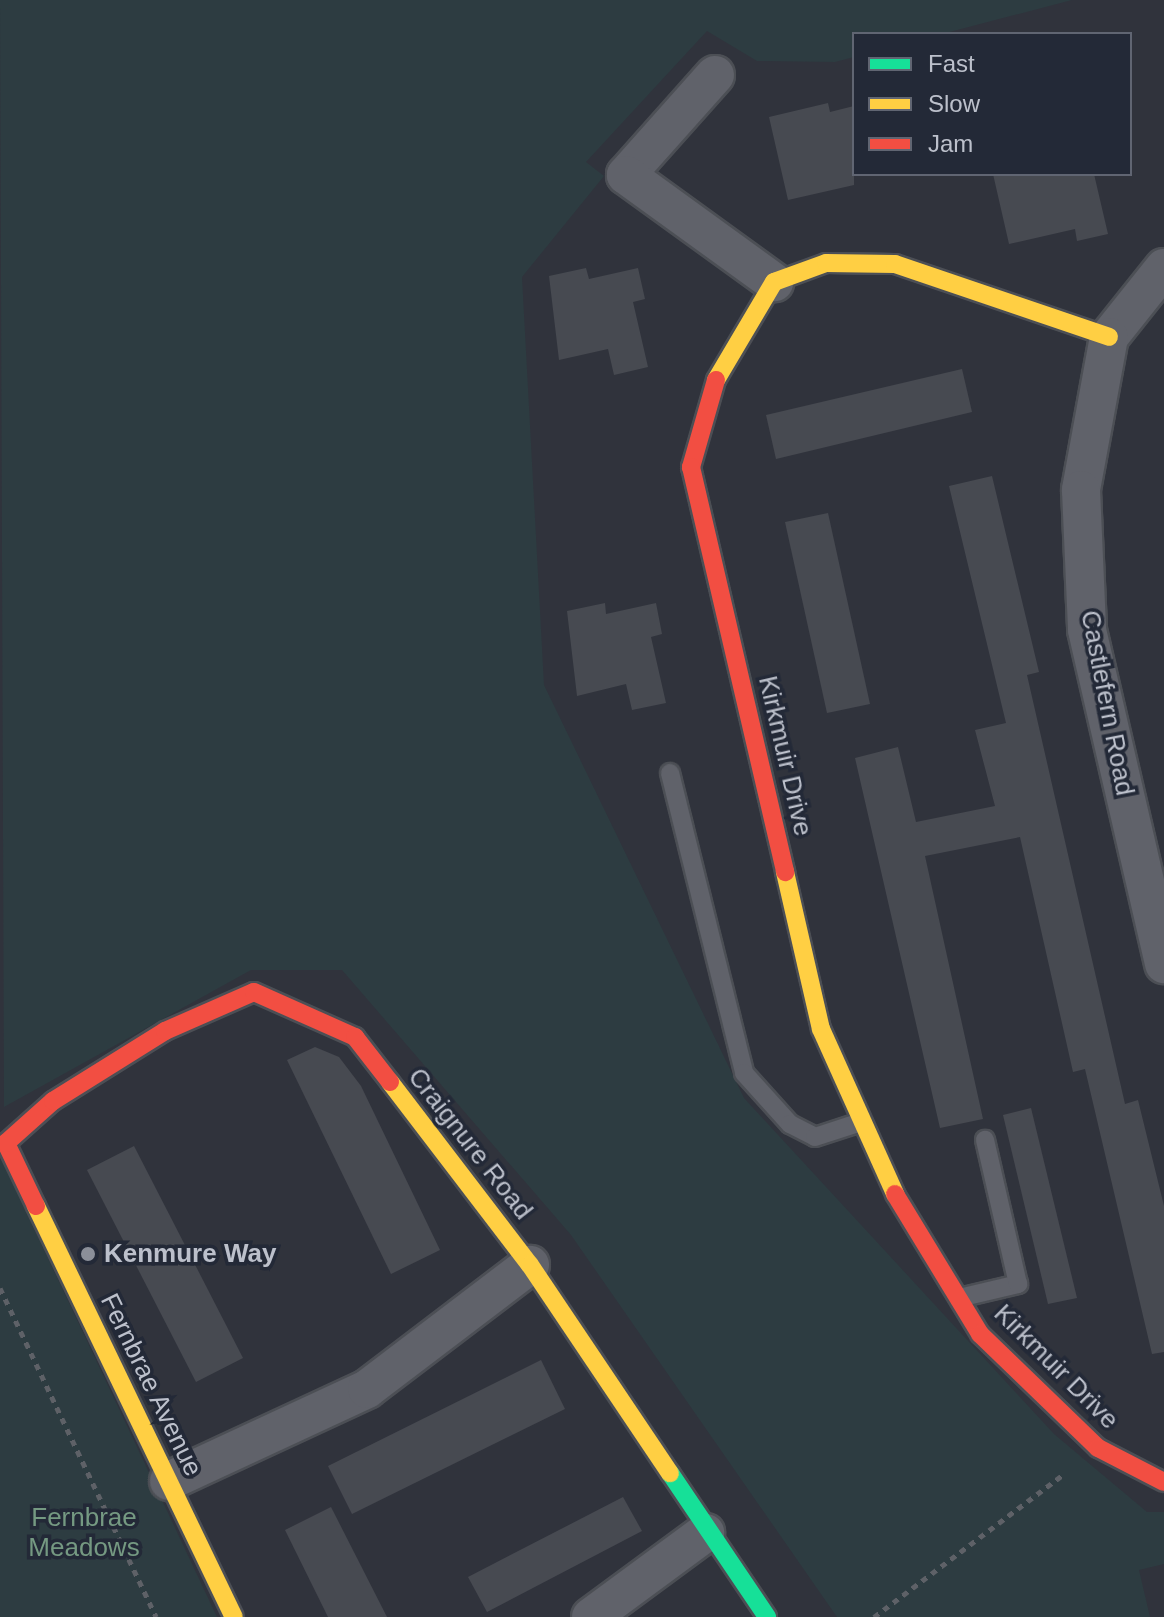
<!DOCTYPE html>
<style>
body{margin:0}
#map{position:relative;width:1164px;height:1617px;overflow:hidden;background:#30333c;font-family:Arial,sans-serif}
div>[style]{position:absolute}
.green>*{inset:0;background:#2d3c41}
.building>*{inset:0;background:#474a51}
.path>*{height:5px;margin-top:-2.5px;transform-origin:0;background:repeating-linear-gradient(90deg,#5e6167 0 6px,transparent 0 12px)}
.roads{filter:drop-shadow(2px 0 #4c4f55) drop-shadow(-2px 0 #4c4f55) drop-shadow(0 2px #4c4f55) drop-shadow(0 -2px #4c4f55)}
.lane>*{height:18px;margin:-9px;padding:0 9px;transform-origin:9px;border-radius:9px;background:#60626a}
.street>*{height:38px;margin:-19px;padding:0 19px;transform-origin:19px;border-radius:19px;background:#60626a}
.fast>*{height:18px;margin:-9px;padding:0 9px;transform-origin:9px;border-radius:9px;background:#16e098}
.slow>*{height:18px;margin:-9px;padding:0 9px;transform-origin:9px;border-radius:9px;background:#ffcf43}
.jam>*{height:18px;margin:-9px;padding:0 9px;transform-origin:9px;border-radius:9px;background:#f24e42}
.dots>*{width:22px;height:22px;translate:-50% -50%;box-sizing:border-box;border:4px solid #232937;border-radius:50%}
span{translate:-50% -50%;white-space:nowrap;text-align:center;line-height:1.15;-webkit-text-stroke:7px #232937;paint-order:stroke}
.street-label{font-size:26px;color:#bcc0cb}
.poi-label{font-size:26px;color:#bcc0cb;font-weight:700}
.left{translate:0 -50%;text-align:left}
.park-label{font-size:26px;color:#759982}
.legend{position:absolute;left:852px;top:32px;width:280px;height:144px;box-sizing:border-box;background:#232937;border:2px solid #606572;margin:0;padding:10px 14px;list-style:none;font-size:24px;color:#bcc0cb}
.legend li{display:flex;align-items:center;gap:16px;height:40px}
.legend b{width:40px;border:2px solid #606572}
</style>
<div id="map">
<div class="green">
<div style="clip-path:polygon(0 0,1072px 0,942px 34px,854px 34px,854px 57px,835px 62px,757px 61px,707px 31px,586px 162px,604px 176px,522px 277px,544px 685px,744px 1098px,1054px 1434px,1147px 1512px,1164px 1512px,1164px 1564px,1139px 1570px,1150px 1617px,837px 1617px,571px 1235px,342px 970px,251px 970px,4px 1107px)"></div>
<div style="clip-path:polygon(0 1156px,217px 1617px,0 1617px)"></div>
</div>
<div class="building">
<div style="clip-path:polygon(828px 103px,830px 112px,854px 106px,854px 185px,788px 200px,769px 117px)"></div>
<div style="clip-path:polygon(993px 174px,1094px 174px,1108px 234px,1077px 241px,1075px 229px,1009px 244px)"></div>
<div style="clip-path:polygon(586px 268px,589px 279px,638px 268px,645px 299px,633px 302px,648px 367px,614px 375px,608px 349px,559px 360px,549px 276px)"></div>
<div style="clip-path:polygon(962px 369px,972px 412px,776px 459px,766px 415px)"></div>
<div style="clip-path:polygon(992px 476px,1039px 672px,1027px 675px,1125px 1104px,1138px 1100px,1164px 1206px,1164px 1352px,1152px 1354px,1085px 1069px,1073px 1072px,1020px 837px,925px 856px,983px 1119px,940px 1128px,855px 758px,898px 747px,916px 822px,995px 806px,975px 730px,1006px 723px,949px 486px)"></div>
<div style="clip-path:polygon(828px 513px,870px 704px,827px 713px,785px 522px)"></div>
<div style="clip-path:polygon(605px 603px,606px 614px,656px 603px,662px 634px,651px 637px,666px 703px,632px 710px,626px 684px,577px 696px,567px 611px)"></div>
<div style="clip-path:polygon(315px 1047px,339px 1057px,361px 1086px,440px 1250px,391px 1274px,287px 1060px)"></div>
<div style="clip-path:polygon(1031px 1108px,1077px 1298px,1048px 1304px,1003px 1115px)"></div>
<div style="clip-path:polygon(134px 1146px,243px 1358px,196px 1382px,87px 1170px)"></div>
<div style="clip-path:polygon(541px 1360px,565px 1409px,352px 1514px,328px 1466px)"></div>
<div style="clip-path:polygon(623px 1497px,642px 1531px,487px 1612px,468px 1577px)"></div>
<div style="clip-path:polygon(331px 1507px,387px 1617px,328px 1617px,285px 1530px)"></div>
</div>
<div class="path">
<div style="left:0;top:1288px;width:364px;rotate:64.6deg"></div>
<div style="left:874px;top:1617px;width:239px;rotate:-37deg"></div>
</div>
<div class="roads">
<div class="lane">
<div style="left:670px;top:773px;width:309px;rotate:76.1deg"></div>
<div style="left:744px;top:1073px;width:69px;rotate:48deg"></div>
<div style="left:790px;top:1124px;width:28px;rotate:27deg"></div>
<div style="left:815px;top:1137px;width:48px;rotate:-18.1deg"></div>
<div style="left:959px;top:1298px;width:61px;rotate:-13.3deg"></div>
<div style="left:1018px;top:1284px;width:148px;rotate:-102.9deg"></div>
</div>
<div class="street">
<div style="left:715px;top:75px;width:134px;rotate:131.7deg"></div>
<div style="left:626px;top:175px;width:183px;rotate:35.9deg"></div>
<div style="left:1164px;top:268px;width:88px;rotate:128.6deg"></div>
<div style="left:1109px;top:337px;width:156px;rotate:100.4deg"></div>
<div style="left:1081px;top:490px;width:140px;rotate:87.5deg"></div>
<div style="left:1087px;top:630px;width:343px;rotate:77deg"></div>
<div style="left:169px;top:1481px;width:218px;rotate:-24.9deg"></div>
<div style="left:367px;top:1389px;width:205px;rotate:-37.3deg"></div>
<div style="left:591px;top:1617px;width:142px;rotate:-36.4deg"></div>
</div>
<div class="fast">
<div style="left:670px;top:1473px;width:174px;rotate:56deg"></div>
</div>
<div class="slow">
<div style="left:716px;top:380px;width:114px;rotate:-59.4deg"></div>
<div style="left:774px;top:282px;width:55px;rotate:-20.1deg"></div>
<div style="left:826px;top:263px;width:69px;rotate:0.8deg"></div>
<div style="left:895px;top:264px;width:226px;rotate:18.8deg"></div>
<div style="left:785px;top:872px;width:161px;rotate:77.1deg"></div>
<div style="left:821px;top:1029px;width:181px;rotate:65.8deg"></div>
<div style="left:390px;top:1082px;width:230px;rotate:52.6deg"></div>
<div style="left:530px;top:1265px;width:251px;rotate:56.1deg"></div>
<div style="left:36px;top:1206px;width:456px;rotate:64.3deg"></div>
</div>
<div class="jam">
<div style="left:716px;top:380px;width:91px;rotate:106deg"></div>
<div style="left:691px;top:467px;width:416px;rotate:76.9deg"></div>
<div style="left:895px;top:1194px;width:164px;rotate:58.7deg"></div>
<div style="left:980px;top:1334px;width:164px;rotate:44deg"></div>
<div style="left:1098px;top:1448px;width:74px;rotate:27.3deg"></div>
<div style="left:36px;top:1206px;width:70px;rotate:-115.5deg"></div>
<div style="left:6px;top:1143px;width:63px;rotate:-41.8deg"></div>
<div style="left:53px;top:1101px;width:132px;rotate:-32deg"></div>
<div style="left:165px;top:1031px;width:97px;rotate:-23.7deg"></div>
<div style="left:254px;top:992px;width:111px;rotate:24deg"></div>
<div style="left:355px;top:1037px;width:57px;rotate:52.1deg"></div>
</div>
</div>
<div class="dots">
<div style="left:88px;top:1254px;background:#8b8f99"></div>
</div>
<div class="street-label">
<span style="left:1107px;top:703px;rotate:79deg">Castlefern Road</span>
<span style="left:785px;top:756px;rotate:77deg">Kirkmuir Drive</span>
<span style="left:470px;top:1144px;rotate:52deg">Craignure Road</span>
<span style="left:1056px;top:1367px;rotate:45deg">Kirkmuir Drive</span>
<span style="left:151px;top:1385px;rotate:64deg">Fernbrae Avenue</span>
</div>
<div class="poi-label">
<span class="left" style="left:104px;top:1254px">Kenmure Way</span>
</div>
<div class="park-label">
<span style="left:84px;top:1533px">Fernbrae<br>Meadows</span>
</div>
<ul class="legend">
<li><b style="height:10px;background:#16e098"></b>Fast</li>
<li><b style="height:10px;background:#ffcf43"></b>Slow</li>
<li><b style="height:10px;background:#f24e42"></b>Jam</li>
</ul>
</div>
